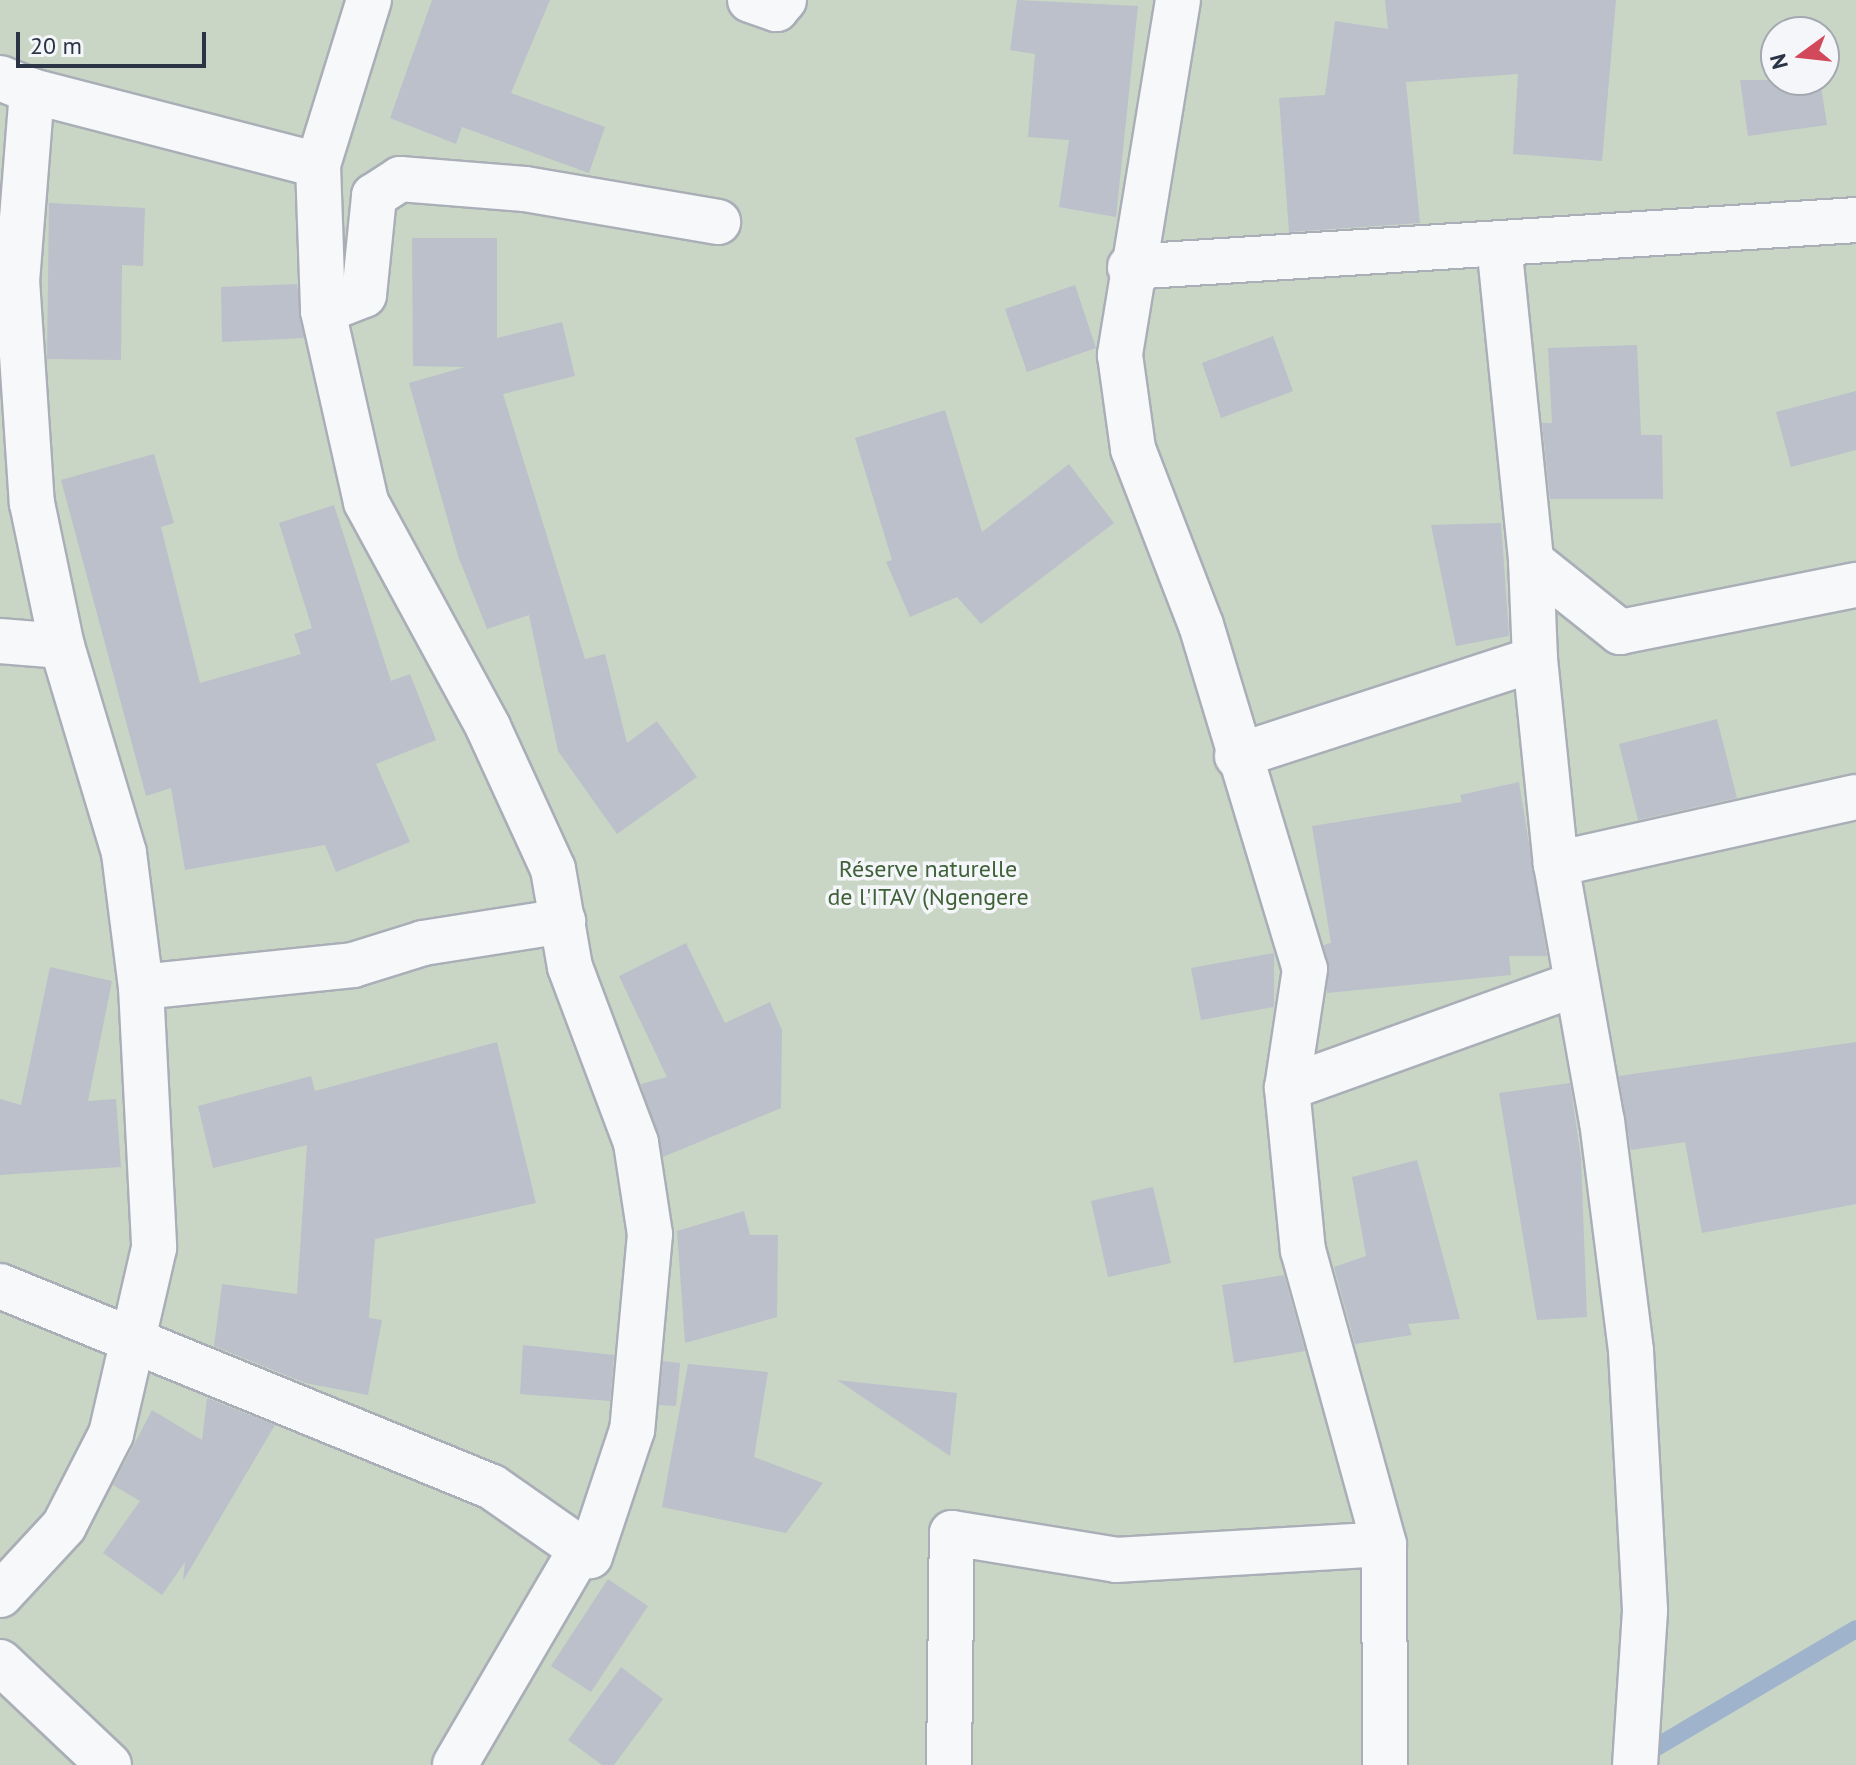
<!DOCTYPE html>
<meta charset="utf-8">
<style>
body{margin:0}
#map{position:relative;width:1856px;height:1765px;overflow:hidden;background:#e4e7ec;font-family:"PT Sans",sans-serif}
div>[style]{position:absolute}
.green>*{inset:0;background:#c9d6c5}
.stream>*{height:18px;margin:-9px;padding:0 9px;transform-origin:9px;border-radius:9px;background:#9fb4cc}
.building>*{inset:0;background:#bbc0ca}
.roads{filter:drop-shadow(2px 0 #a9aeb7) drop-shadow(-2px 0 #a9aeb7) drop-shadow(0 2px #a9aeb7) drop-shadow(0 -2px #a9aeb7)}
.minor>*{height:44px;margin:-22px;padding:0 22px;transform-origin:22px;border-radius:22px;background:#f7f8fa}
span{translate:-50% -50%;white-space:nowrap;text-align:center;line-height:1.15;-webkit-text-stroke:7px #f4f6f9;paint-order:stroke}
.park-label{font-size:24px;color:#3f6138}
.north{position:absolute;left:1760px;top:16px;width:80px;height:80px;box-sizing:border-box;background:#f4f6f9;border:2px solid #a4a8b1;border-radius:50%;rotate:255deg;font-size:22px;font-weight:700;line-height:32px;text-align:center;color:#2b3445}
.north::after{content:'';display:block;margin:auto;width:28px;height:36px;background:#d1495b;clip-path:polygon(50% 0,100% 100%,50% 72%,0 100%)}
.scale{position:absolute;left:16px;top:32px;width:190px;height:36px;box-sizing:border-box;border:4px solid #2b3445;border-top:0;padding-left:10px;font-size:24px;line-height:28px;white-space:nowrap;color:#2b3445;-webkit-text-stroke:6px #f4f6f9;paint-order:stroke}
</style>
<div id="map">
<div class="green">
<div style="clip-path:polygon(evenodd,0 0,1856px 0,1856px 1765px,0 1765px,0 0,1776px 32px,1824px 32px,1824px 80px,1776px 80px,1776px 32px)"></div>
</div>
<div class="stream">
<div style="left:1638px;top:1758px;width:253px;rotate:-30.6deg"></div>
</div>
<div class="building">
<div style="clip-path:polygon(432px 0,550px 0,511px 93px,605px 127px,589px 173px,462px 127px,456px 144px,390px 118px)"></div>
<div style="clip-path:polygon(1017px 0,1138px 6px,1116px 217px,1059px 207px,1069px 140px,1028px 137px,1035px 54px,1010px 50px)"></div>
<div style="clip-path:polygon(1385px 0,1616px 0,1602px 161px,1513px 154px,1518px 74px,1406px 82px,1420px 223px,1289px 232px,1279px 98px,1325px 95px,1335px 21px,1388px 29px)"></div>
<div style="clip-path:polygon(1740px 80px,1820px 80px,1827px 125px,1748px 136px)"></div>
<div style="clip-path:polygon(49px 203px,145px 208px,143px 266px,122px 265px,121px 360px,47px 359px)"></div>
<div style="clip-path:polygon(412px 238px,497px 238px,497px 338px,562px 322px,575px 376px,503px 394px,585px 659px,605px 654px,627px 743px,657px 721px,697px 777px,617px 834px,558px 751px,529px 615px,487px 629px,458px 556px,409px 383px,465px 367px,413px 366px)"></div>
<div style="clip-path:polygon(297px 284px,304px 338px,222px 342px,221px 287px)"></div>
<div style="clip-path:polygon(1075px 285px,1096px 348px,1027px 372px,1005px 309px)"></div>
<div style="clip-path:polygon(1273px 336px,1293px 391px,1221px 418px,1202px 363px)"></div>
<div style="clip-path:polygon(1637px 345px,1641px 435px,1662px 435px,1663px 499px,1550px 499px,1542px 423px,1552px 423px,1548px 348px)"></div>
<div style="clip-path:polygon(1856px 391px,1856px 450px,1791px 467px,1776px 412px)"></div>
<div style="clip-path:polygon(945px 410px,982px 532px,1069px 464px,1114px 523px,981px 624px,957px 597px,910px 617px,886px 562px,892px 560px,855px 438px)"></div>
<div style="clip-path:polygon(154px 454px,174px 523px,161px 527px,200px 683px,301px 654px,294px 634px,312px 628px,279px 523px,334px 505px,391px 681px,410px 674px,436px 740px,376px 764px,410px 842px,336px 872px,325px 845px,185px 870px,171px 788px,146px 796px,61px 480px)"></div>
<div style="clip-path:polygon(1501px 523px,1509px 636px,1456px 646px,1431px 525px)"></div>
<div style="clip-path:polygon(1717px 719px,1737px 798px,1638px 820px,1619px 744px)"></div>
<div style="clip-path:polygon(1519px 782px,1547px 956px,1509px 956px,1511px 975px,1327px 993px,1324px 945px,1331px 943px,1312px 826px,1462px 802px,1460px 795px)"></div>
<div style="clip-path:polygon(686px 943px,725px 1023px,770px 1002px,782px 1030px,781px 1108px,663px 1157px,641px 1084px,667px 1077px,619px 976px)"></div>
<div style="clip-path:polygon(1274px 953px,1274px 1007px,1201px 1020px,1191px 968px)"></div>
<div style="clip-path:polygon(50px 967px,112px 981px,88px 1101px,116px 1099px,121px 1167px,0 1175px,0 1099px,21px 1105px)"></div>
<div style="clip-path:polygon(497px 1042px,536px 1203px,375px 1239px,369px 1318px,382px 1320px,368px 1395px,305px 1383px,214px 1346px,222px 1284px,297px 1294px,307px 1145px,213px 1168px,198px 1106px,311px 1076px,315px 1091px)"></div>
<div style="clip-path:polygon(1856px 1042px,1856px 1204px,1702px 1233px,1685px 1142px,1631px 1150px,1619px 1076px)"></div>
<div style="clip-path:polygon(1570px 1083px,1581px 1158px,1587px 1317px,1537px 1320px,1499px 1093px)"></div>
<div style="clip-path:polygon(1417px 1160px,1460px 1319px,1408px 1324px,1412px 1335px,1355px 1344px,1334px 1267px,1366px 1256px,1352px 1177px)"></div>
<div style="clip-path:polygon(1153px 1187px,1171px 1263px,1108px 1277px,1091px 1201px)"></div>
<div style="clip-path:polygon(744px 1211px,750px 1235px,778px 1235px,777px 1317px,685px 1343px,677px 1231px)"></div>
<div style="clip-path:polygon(1284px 1275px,1305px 1351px,1234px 1363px,1222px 1285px)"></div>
<div style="clip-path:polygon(523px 1345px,614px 1355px,610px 1401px,520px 1394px)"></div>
<div style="clip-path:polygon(663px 1361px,680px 1363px,676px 1406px,659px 1405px)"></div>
<div style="clip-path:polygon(688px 1364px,768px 1372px,754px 1457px,823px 1483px,786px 1533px,662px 1507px)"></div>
<div style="clip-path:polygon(837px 1380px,957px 1393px,950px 1456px)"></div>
<div style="clip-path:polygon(207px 1398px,275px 1425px,183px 1581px,185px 1562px,162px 1595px,103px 1553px,140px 1501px,113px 1485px,152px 1410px,202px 1440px)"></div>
<div style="clip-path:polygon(608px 1579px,648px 1606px,591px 1692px,551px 1666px)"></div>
<div style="clip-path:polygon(621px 1667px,663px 1699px,614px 1765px,602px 1765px,568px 1740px)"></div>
</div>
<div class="roads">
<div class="minor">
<div style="left:369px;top:0;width:173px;rotate:107.2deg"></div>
<div style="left:318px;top:165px;width:146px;rotate:88deg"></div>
<div style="left:323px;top:311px;width:196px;rotate:77.3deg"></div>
<div style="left:366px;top:502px;width:256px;rotate:61.5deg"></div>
<div style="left:488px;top:727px;width:156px;rotate:65.4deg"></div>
<div style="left:553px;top:869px;width:99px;rotate:80.2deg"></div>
<div style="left:570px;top:967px;width:188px;rotate:69.4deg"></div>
<div style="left:636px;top:1143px;width:92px;rotate:81.3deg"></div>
<div style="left:650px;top:1234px;width:197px;rotate:95.2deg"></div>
<div style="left:632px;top:1430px;width:133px;rotate:108.4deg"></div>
<div style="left:590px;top:1556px;width:11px;rotate:-142deg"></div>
<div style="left:581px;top:1549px;width:250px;rotate:120.3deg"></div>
<div style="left:750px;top:0;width:28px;rotate:19deg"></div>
<div style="left:776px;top:9px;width:12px;rotate:-48deg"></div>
<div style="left:1178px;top:0;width:360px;rotate:99.3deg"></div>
<div style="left:1120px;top:355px;width:95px;rotate:82.1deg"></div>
<div style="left:1133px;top:449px;width:189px;rotate:68.9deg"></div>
<div style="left:1201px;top:625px;width:359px;rotate:73.2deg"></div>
<div style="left:1305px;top:969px;width:120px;rotate:98.6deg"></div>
<div style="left:1287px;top:1088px;width:163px;rotate:84.4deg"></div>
<div style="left:1303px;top:1250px;width:305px;rotate:74.6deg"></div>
<div style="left:1384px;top:1544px;width:221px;rotate:89.7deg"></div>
<div style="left:0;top:78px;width:35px;rotate:22deg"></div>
<div style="left:32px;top:91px;width:190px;rotate:94.5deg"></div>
<div style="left:17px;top:280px;width:224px;rotate:86.2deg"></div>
<div style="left:32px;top:503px;width:146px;rotate:78.2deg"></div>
<div style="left:62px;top:646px;width:216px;rotate:73.3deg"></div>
<div style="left:124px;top:853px;width:135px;rotate:82.8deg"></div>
<div style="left:141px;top:987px;width:261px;rotate:87.1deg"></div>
<div style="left:154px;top:1248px;width:191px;rotate:103deg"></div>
<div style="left:111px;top:1434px;width:103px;rotate:117.1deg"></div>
<div style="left:64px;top:1526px;width:94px;rotate:132.8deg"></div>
<div style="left:32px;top:91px;width:295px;rotate:14.5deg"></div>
<div style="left:1499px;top:244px;width:319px;rotate:84.2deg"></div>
<div style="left:1130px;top:267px;width:728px;rotate:-3.7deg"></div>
<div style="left:323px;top:311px;width:44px;rotate:-21.3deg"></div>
<div style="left:364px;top:295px;width:100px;rotate:-84.2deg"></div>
<div style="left:374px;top:196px;width:31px;rotate:-33deg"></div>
<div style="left:400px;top:179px;width:125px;rotate:4.6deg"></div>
<div style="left:525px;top:189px;width:196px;rotate:9.7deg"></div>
<div style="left:0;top:641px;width:62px;rotate:4.6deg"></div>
<div style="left:1535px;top:659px;width:206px;rotate:84.2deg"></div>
<div style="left:1556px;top:864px;width:261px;rotate:79.9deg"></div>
<div style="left:1602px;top:1121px;width:232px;rotate:82.8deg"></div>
<div style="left:1631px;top:1351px;width:260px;rotate:86.9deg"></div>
<div style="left:1645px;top:1611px;width:154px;rotate:93.7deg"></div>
<div style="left:1237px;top:756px;width:313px;rotate:-18deg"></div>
<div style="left:1535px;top:659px;width:98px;rotate:-92.3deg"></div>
<div style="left:1531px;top:561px;width:114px;rotate:38.6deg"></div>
<div style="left:1620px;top:632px;width:241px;rotate:-11.3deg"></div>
<div style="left:1556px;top:864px;width:307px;rotate:-12.6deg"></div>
<div style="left:141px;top:987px;width:213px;rotate:-5.9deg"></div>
<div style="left:353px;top:965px;width:73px;rotate:-17.4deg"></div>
<div style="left:423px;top:943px;width:142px;rotate:-8.9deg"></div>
<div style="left:1287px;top:1088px;width:307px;rotate:-19.8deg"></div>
<div style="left:0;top:1286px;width:531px;rotate:22.22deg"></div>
<div style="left:492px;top:1487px;width:108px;rotate:34.9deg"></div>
<div style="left:0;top:1662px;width:150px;rotate:43.4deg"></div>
<div style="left:949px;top:1765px;width:232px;rotate:-89.3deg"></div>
<div style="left:952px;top:1533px;width:166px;rotate:9.3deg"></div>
<div style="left:1116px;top:1560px;width:268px;rotate:-3.4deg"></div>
</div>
</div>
<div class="park-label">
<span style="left:928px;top:883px">Réserve naturelle<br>de l'ITAV (Ngengere</span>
</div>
<div class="north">N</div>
<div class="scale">20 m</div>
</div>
